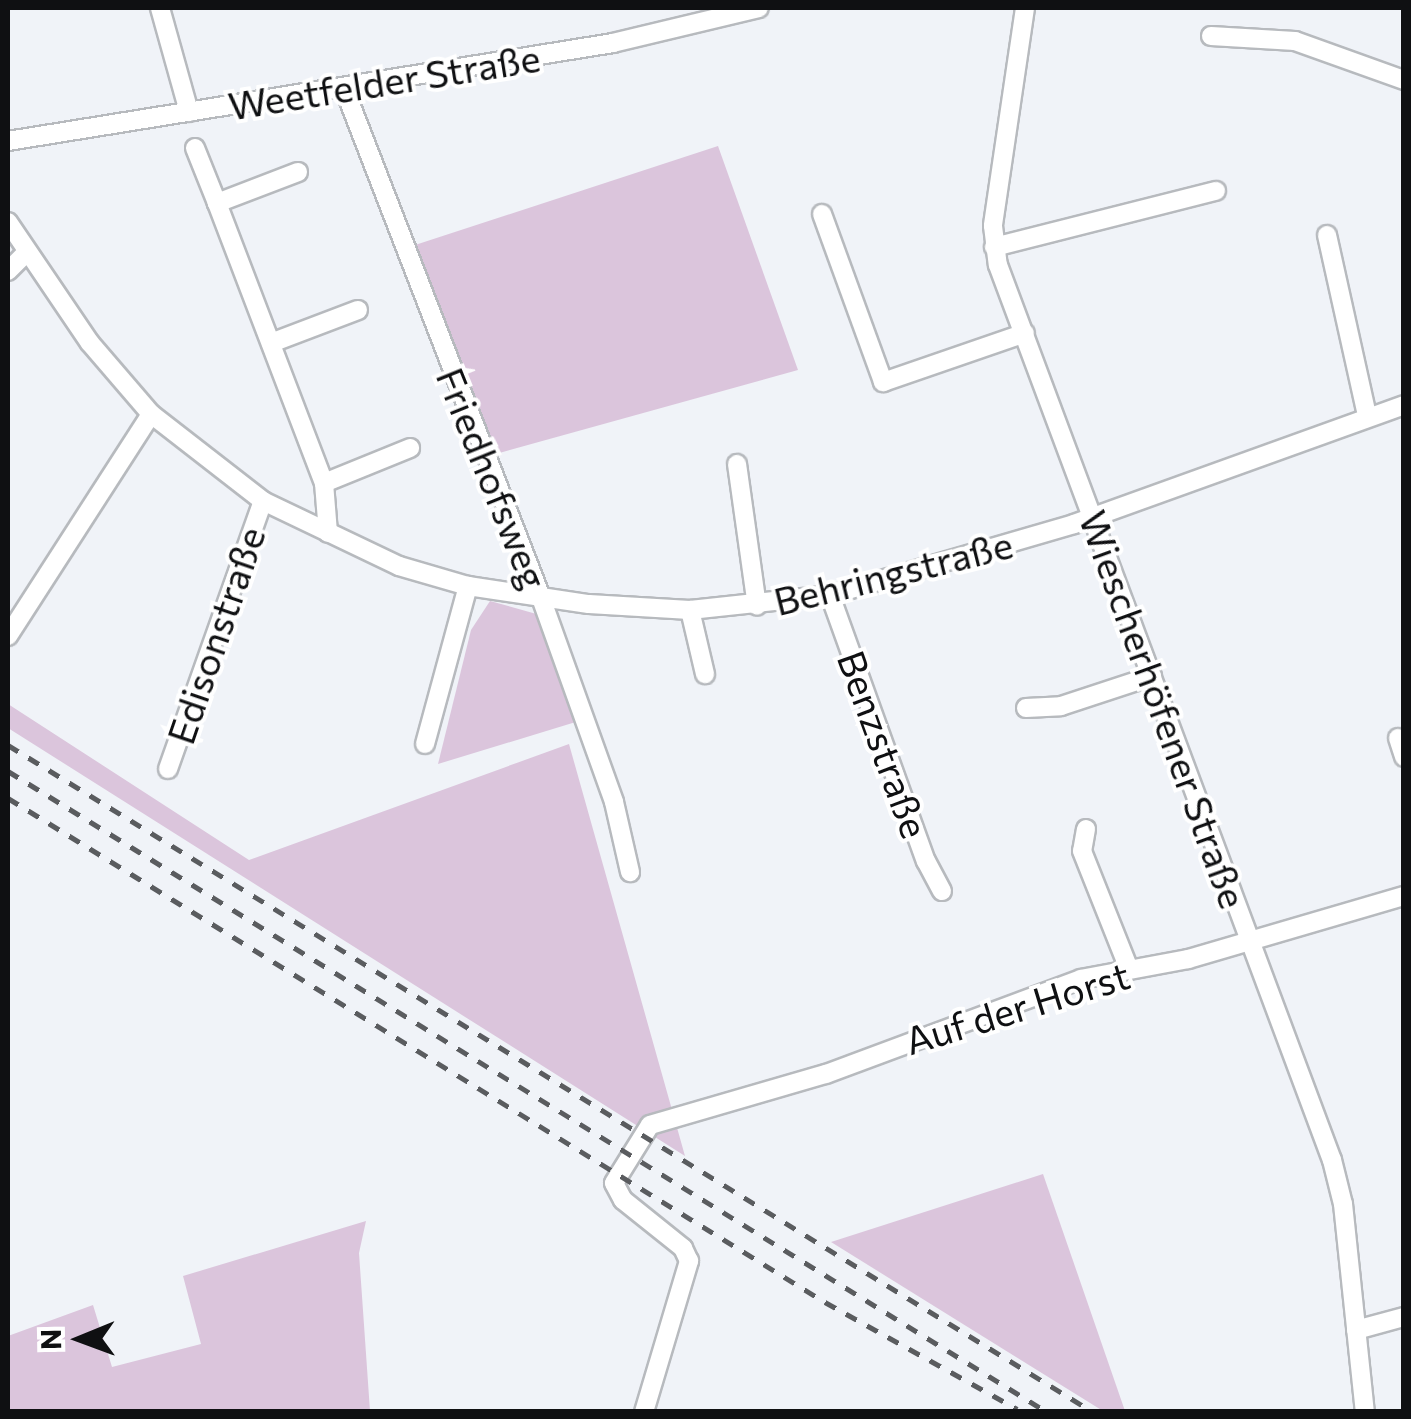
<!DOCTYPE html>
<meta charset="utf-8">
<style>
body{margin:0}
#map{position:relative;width:1411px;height:1419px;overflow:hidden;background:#f0f3f8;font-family:Commissioner,sans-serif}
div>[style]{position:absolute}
.green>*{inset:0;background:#dbc5dc}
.roads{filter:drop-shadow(2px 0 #b7babe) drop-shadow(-2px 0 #b7babe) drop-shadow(0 2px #b7babe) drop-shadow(0 -2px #b7babe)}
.minor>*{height:18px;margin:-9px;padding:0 9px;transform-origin:9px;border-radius:9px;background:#fff}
.rail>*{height:5px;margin-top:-2.5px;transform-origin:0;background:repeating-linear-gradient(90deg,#5a5c5f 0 12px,transparent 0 24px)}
span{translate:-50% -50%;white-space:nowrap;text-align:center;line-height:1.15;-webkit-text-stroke:8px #fff;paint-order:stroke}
.street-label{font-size:38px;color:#0f1012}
.frame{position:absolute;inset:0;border:10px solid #0f1012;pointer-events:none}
.north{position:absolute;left:30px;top:1289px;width:100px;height:100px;-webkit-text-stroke:8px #fff;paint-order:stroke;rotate:269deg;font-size:28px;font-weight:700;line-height:40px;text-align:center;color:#0f1012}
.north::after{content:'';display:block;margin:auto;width:35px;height:45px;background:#0f1012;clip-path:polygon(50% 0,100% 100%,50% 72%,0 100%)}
</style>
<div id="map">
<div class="green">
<div style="clip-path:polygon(718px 146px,798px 370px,492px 455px,412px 246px)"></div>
<div style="clip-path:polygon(490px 601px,540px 615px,579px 721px,438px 764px,471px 630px)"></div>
<div style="clip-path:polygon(8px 704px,249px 860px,569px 744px,685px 1156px,8px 728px)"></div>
<div style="clip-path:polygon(1043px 1174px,1125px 1411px,1103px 1411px,831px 1242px)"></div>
<div style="clip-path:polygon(366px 1221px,359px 1253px,370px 1411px,8px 1411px,8px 1336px,93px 1305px,112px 1367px,201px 1344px,183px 1276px)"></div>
</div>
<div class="roads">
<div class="minor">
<div style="left:160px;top:8px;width:108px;rotate:74.4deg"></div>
<div style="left:1025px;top:8px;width:220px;rotate:98.4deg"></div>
<div style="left:993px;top:226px;width:39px;rotate:83deg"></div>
<div style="left:998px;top:265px;width:955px;rotate:69.54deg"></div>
<div style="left:1332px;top:1160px;width:45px;rotate:76deg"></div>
<div style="left:1343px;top:1204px;width:209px;rotate:84deg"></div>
<div style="left:1211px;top:36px;width:84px;rotate:3.4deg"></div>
<div style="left:1295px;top:41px;width:116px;rotate:19.7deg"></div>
<div style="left:344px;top:88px;width:544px;rotate:68.86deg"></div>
<div style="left:540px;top:595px;width:220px;rotate:70.3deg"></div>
<div style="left:614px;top:802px;width:72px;rotate:77.1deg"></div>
<div style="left:8px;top:141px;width:613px;rotate:-9.2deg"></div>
<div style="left:613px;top:43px;width:150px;rotate:-13.5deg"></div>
<div style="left:195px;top:148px;width:59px;rotate:68.2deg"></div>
<div style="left:298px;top:172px;width:87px;rotate:159.1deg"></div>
<div style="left:217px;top:203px;width:300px;rotate:69.1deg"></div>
<div style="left:324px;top:483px;width:50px;rotate:85.4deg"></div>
<div style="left:822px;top:214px;width:179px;rotate:70deg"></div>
<div style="left:883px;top:382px;width:150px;rotate:-19deg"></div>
<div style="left:8px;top:222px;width:146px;rotate:55.9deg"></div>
<div style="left:90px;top:343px;width:94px;rotate:49.3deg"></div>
<div style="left:151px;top:414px;width:142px;rotate:37.8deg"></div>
<div style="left:263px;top:501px;width:151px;rotate:25.5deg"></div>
<div style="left:399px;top:566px;width:72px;rotate:16.2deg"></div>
<div style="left:468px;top:586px;width:122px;rotate:8.5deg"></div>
<div style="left:589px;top:604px;width:101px;rotate:3.4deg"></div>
<div style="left:690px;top:610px;width:141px;rotate:-6.1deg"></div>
<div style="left:830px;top:595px;width:254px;rotate:-16.2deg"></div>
<div style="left:1074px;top:524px;width:351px;rotate:-19.8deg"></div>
<div style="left:1327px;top:235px;width:184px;rotate:77.5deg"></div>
<div style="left:994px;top:247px;width:229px;rotate:-14.2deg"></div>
<div style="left:8px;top:271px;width:27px;rotate:-45deg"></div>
<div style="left:271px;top:343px;width:93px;rotate:-20.8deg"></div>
<div style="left:737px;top:464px;width:143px;rotate:82deg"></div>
<div style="left:324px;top:483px;width:93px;rotate:-22.1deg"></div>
<div style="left:830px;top:595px;width:283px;rotate:70.2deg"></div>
<div style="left:926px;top:861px;width:34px;rotate:62deg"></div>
<div style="left:690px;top:610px;width:66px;rotate:76.8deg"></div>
<div style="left:8px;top:636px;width:264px;rotate:-57.2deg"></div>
<div style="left:1026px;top:708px;width:35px;rotate:-3deg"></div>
<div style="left:1061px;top:706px;width:96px;rotate:-18.2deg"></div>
<div style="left:1398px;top:738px;width:20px;rotate:72deg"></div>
<div style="left:425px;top:744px;width:164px;rotate:-74.8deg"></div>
<div style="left:168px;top:769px;width:284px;rotate:-70.5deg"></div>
<div style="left:1086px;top:829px;width:22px;rotate:100deg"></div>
<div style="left:1082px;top:851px;width:127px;rotate:68.3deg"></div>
<div style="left:1356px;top:1330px;width:50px;rotate:-15.2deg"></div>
<div style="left:644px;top:1412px;width:158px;rotate:-73.4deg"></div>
<div style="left:689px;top:1261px;width:14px;rotate:-115deg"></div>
<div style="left:683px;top:1248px;width:77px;rotate:-141.3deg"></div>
<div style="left:623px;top:1200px;width:19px;rotate:-118deg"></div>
<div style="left:614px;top:1183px;width:68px;rotate:-58.2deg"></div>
<div style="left:650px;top:1125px;width:183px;rotate:-16.2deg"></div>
<div style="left:826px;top:1074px;width:272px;rotate:-20.4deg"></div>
<div style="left:1081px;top:979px;width:109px;rotate:-10.6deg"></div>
<div style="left:1188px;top:959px;width:225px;rotate:-16.3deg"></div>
</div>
</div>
<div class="rail">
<div style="left:8px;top:745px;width:1274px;rotate:31.58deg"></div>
<div style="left:8px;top:771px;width:1221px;rotate:31.67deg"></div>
<div style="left:8px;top:798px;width:960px;rotate:31.67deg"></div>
<div style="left:825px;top:1302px;width:220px;rotate:29.1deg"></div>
</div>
<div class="street-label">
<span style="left:384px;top:81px;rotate:-9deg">Weetfelder Straße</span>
<span style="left:493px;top:478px;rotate:68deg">Friedhofsweg</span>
<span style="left:893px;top:572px;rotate:-14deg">Behringstraße</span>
<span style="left:215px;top:635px;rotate:-71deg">Edisonstraße</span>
<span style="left:1164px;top:709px;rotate:70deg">Wiescherhöfener Straße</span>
<span style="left:884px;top:744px;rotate:70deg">Benzstraße</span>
<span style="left:1017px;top:1007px;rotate:-17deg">Auf der Horst</span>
</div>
<div class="frame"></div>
<div class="north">N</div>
</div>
